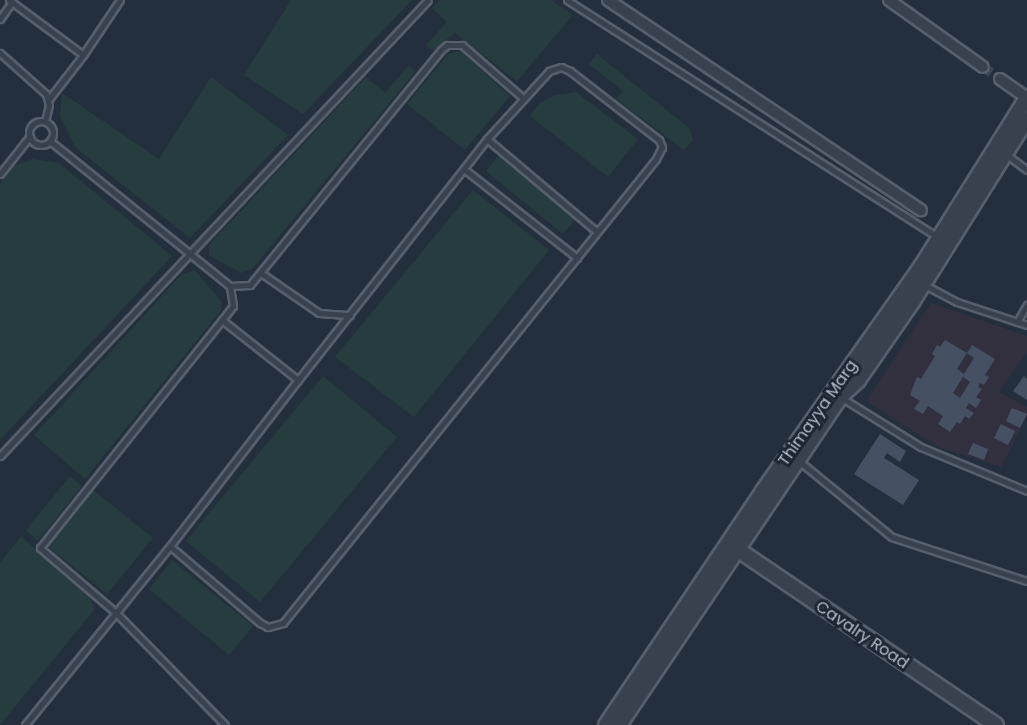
<!DOCTYPE html>
<style>
body{margin:0}
#map{position:relative;width:1027px;height:725px;overflow:hidden;background:#242f3e;font-family:Poppins,sans-serif}
div>[style]{position:absolute}
.medical>*{inset:0;background:#32303f}
.green>*{inset:0;background:#263c3f}
.building>*{inset:0;background:#455162}
.minor-tunnel>*{height:10px;margin-top:-5px;transform-origin:0;background:repeating-linear-gradient(90deg,#3a4453 0 10px,transparent 0 15px)}
.roads{filter:drop-shadow(2px 0 #565f6c) drop-shadow(-2px 0 #565f6c) drop-shadow(0 2px #565f6c) drop-shadow(0 -2px #565f6c)}
.service>*{height:5px;margin:-2.5px;padding:0 2.5px;transform-origin:2.5px;border-radius:2.5px;background:#38414e}
.service>.ring{margin:-2.5px;padding:0;box-sizing:content-box;background:none;border:5px solid #38414e;border-radius:50%}
.minor>*{height:10px;margin:-5px;padding:0 5px;transform-origin:5px;border-radius:5px;background:#38414e}
.tertiary>*{height:14px;margin:-7px;padding:0 7px;transform-origin:7px;border-radius:7px;background:#38414e}
span{translate:-50% -50%;white-space:nowrap;text-align:center;line-height:1.15;-webkit-text-stroke:6px #1d2633;paint-order:stroke}
.street-label{font-size:16px;color:#b4bcc9}
</style>
<div id="map">
<div class="medical">
<div style="clip-path:polygon(931px 303px,1027px 336px,1027px 352px,999px 392px,1027px 407px,1027px 416px,1001px 467px,938px 447px,866px 401px)"></div>
</div>
<div class="green">
<div style="clip-path:polygon(291px 0,412px 0,303px 114px,244px 75px)"></div>
<div style="clip-path:polygon(440px 0,551px 0,573px 15px,517px 81px,455px 33px,432px 51px,426px 45px,447px 22px,432px 8px)"></div>
<div style="clip-path:polygon(460px 51px,510px 96px,465px 150px,407px 104px,448px 54px)"></div>
<div style="clip-path:polygon(597px 54px,689px 128px,693px 140px,684px 150px,616px 99px,623px 91px,589px 64px)"></div>
<div style="clip-path:polygon(408px 66px,416px 71px,252px 269px,241px 273px,209px 255px,209px 245px,366px 77px,385px 93px)"></div>
<div style="clip-path:polygon(211px 77px,288px 135px,190px 238px,76px 148px,60px 116px,62px 93px,159px 159px)"></div>
<div style="clip-path:polygon(576px 92px,638px 139px,608px 177px,530px 116px,539px 104px,555px 95px)"></div>
<div style="clip-path:polygon(499px 155px,576px 219px,563px 234px,486px 171px)"></div>
<div style="clip-path:polygon(33px 159px,59px 163px,172px 256px,0 440px,0 184px,12px 166px)"></div>
<div style="clip-path:polygon(473px 190px,549px 250px,414px 417px,335px 357px)"></div>
<div style="clip-path:polygon(195px 270px,221px 301px,222px 309px,85px 479px,34px 435px,182px 274px)"></div>
<div style="clip-path:polygon(323px 376px,397px 437px,260px 602px,186px 541px)"></div>
<div style="clip-path:polygon(70px 476px,82px 486px,38px 541px,26px 530px)"></div>
<div style="clip-path:polygon(92px 489px,153px 538px,107px 594px,46px 545px)"></div>
<div style="clip-path:polygon(21px 536px,91px 599px,94px 610px,0 725px,0 563px)"></div>
<div style="clip-path:polygon(172px 560px,253px 626px,229px 655px,149px 589px)"></div>
</div>
<div class="building">
<div style="clip-path:polygon(evenodd,945px 340px,967px 353px,957px 369px,964px 374px,974px 358px,967px 353px,972px 345px,995px 359px,985px 375px,989px 377px,984px 385px,980px 383px,978px 387px,982px 389px,976px 397px,981px 400px,976px 408px,969px 403px,966px 408px,974px 413px,969px 419px,965px 416px,960px 424px,957px 422px,950px 432px,938px 424px,943px 416px,928px 406px,923px 414px,914px 409px,920px 401px,910px 395px,917px 377px,921px 379px,935px 356px,932px 354px,937px 345px,940px 347px,945px 340px,963px 377px,970px 382px,960px 398px,953px 393px,963px 377px)"></div>
<div style="clip-path:polygon(1024px 376px,1027px 379px,1027px 400px,1013px 391px)"></div>
<div style="clip-path:polygon(1012px 408px,1027px 414px,1020px 428px,1006px 421px)"></div>
<div style="clip-path:polygon(1001px 424px,1015px 431px,1008px 445px,994px 438px)"></div>
<div style="clip-path:polygon(880px 434px,906px 451px,900px 462px,887px 453px,884px 458px,919px 480px,903px 505px,854px 474px)"></div>
<div style="clip-path:polygon(973px 443px,988px 449px,984px 460px,968px 454px)"></div>
</div>
<div class="minor-tunnel">
<div style="left:983px;top:67px;width:21px;rotate:35deg"></div>
</div>
<div class="roads">
<div class="service">
<div style="left:9px;top:0;width:92px;rotate:36.6deg"></div>
<div style="left:567px;top:0;width:440px;rotate:32.6deg"></div>
<div style="left:0;top:19px;width:21px;rotate:-55deg"></div>
<div style="left:0;top:53px;width:62px;rotate:41.7deg"></div>
<div style="left:46px;top:94px;width:11px;rotate:75deg"></div>
<div style="left:49px;top:105px;width:16px;rotate:104deg"></div>
<div style="left:49px;top:99px;width:56px;rotate:-52.3deg"></div>
<div style="left:83px;top:55px;width:66px;rotate:-56.1deg"></div>
<div class="ring" style="left:29px;top:121px;width:19px;height:19px"></div>
<div style="left:487px;top:139px;width:144px;rotate:40.2deg"></div>
<div style="left:50px;top:141px;width:231px;rotate:38.9deg"></div>
<div style="left:1007px;top:155px;width:25px;rotate:37deg"></div>
<div style="left:464px;top:169px;width:144px;rotate:38.2deg"></div>
<div style="left:0;top:174px;width:48px;rotate:-51.7deg"></div>
<div style="left:261px;top:273px;width:70px;rotate:34.6deg"></div>
<div style="left:319px;top:313px;width:31px;rotate:4deg"></div>
<div style="left:923px;top:284px;width:38px;rotate:28deg"></div>
<div style="left:957px;top:302px;width:74px;rotate:18.2deg"></div>
<div style="left:222px;top:320px;width:97px;rotate:38.3deg"></div>
<div style="left:1017px;top:322px;width:20px;rotate:-60deg"></div>
<div style="left:842px;top:398px;width:93px;rotate:31.8deg"></div>
<div style="left:921px;top:447px;width:115px;rotate:22.5deg"></div>
<div style="left:0;top:456px;width:625px;rotate:-46.81deg"></div>
<div style="left:799px;top:461px;width:120px;rotate:39.3deg"></div>
<div style="left:892px;top:537px;width:142px;rotate:18.1deg"></div>
<div style="left:25px;top:725px;width:230px;rotate:-51deg"></div>
<div style="left:170px;top:546px;width:210px;rotate:-52.4deg"></div>
<div style="left:298px;top:380px;width:306px;rotate:-51.9deg"></div>
<div style="left:487px;top:139px;width:92px;rotate:-47.6deg"></div>
<div style="left:549px;top:71px;width:13px;rotate:-18deg"></div>
<div style="left:561px;top:67px;width:10px;rotate:24deg"></div>
<div style="left:570px;top:71px;width:113px;rotate:37.8deg"></div>
<div style="left:659px;top:140px;width:8px;rotate:67deg"></div>
<div style="left:662px;top:147px;width:13px;rotate:117deg"></div>
<div style="left:656px;top:159px;width:595px;rotate:128.8deg"></div>
<div style="left:283px;top:623px;width:16px;rotate:165deg"></div>
<div style="left:268px;top:627px;width:9px;rotate:-153deg"></div>
<div style="left:260px;top:623px;width:118px;rotate:-139.5deg"></div>
<div style="left:225px;top:725px;width:158px;rotate:-134.2deg"></div>
<div style="left:115px;top:612px;width:99px;rotate:-139.5deg"></div>
<div style="left:40px;top:548px;width:292px;rotate:-51.4deg"></div>
<div style="left:222px;top:320px;width:18px;rotate:-52deg"></div>
<div style="left:233px;top:306px;width:20px;rotate:-99deg"></div>
<div style="left:230px;top:286px;width:20px;rotate:-3deg"></div>
<div style="left:250px;top:285px;width:303px;rotate:-50.9deg"></div>
<div style="left:441px;top:50px;width:8px;rotate:-40deg"></div>
<div style="left:447px;top:45px;width:15px"></div>
<div style="left:462px;top:45px;width:81px;rotate:41deg"></div>
</div>
<div class="minor">
<div style="left:608px;top:0;width:377px;rotate:33.9deg"></div>
<div style="left:889px;top:0;width:115px;rotate:35.5deg"></div>
<div style="left:1000px;top:79px;width:33px;rotate:35deg"></div>
</div>
<div class="tertiary">
<div style="left:737px;top:549px;width:313px;rotate:34.2deg"></div>
<div style="left:606px;top:725px;width:282px;rotate:-56.1deg"></div>
<div style="left:763px;top:491px;width:274px;rotate:-54.8deg"></div>
<div style="left:921px;top:267px;width:199px;rotate:-57.9deg"></div>
<div style="left:619px;top:725px;width:396px;rotate:-56deg"></div>
<div style="left:840px;top:397px;width:25px;rotate:-43deg"></div>
<div style="left:858px;top:380px;width:95px;rotate:-55.3deg"></div>
<div style="left:912px;top:302px;width:216px;rotate:-57.9deg"></div>
</div>
</div>
<div class="street-label">
<span style="left:818px;top:413px;rotate:-55deg">Thimayya Marg</span>
<span style="left:862px;top:635px;rotate:34deg">Cavalry Road</span>
</div>
</div>
